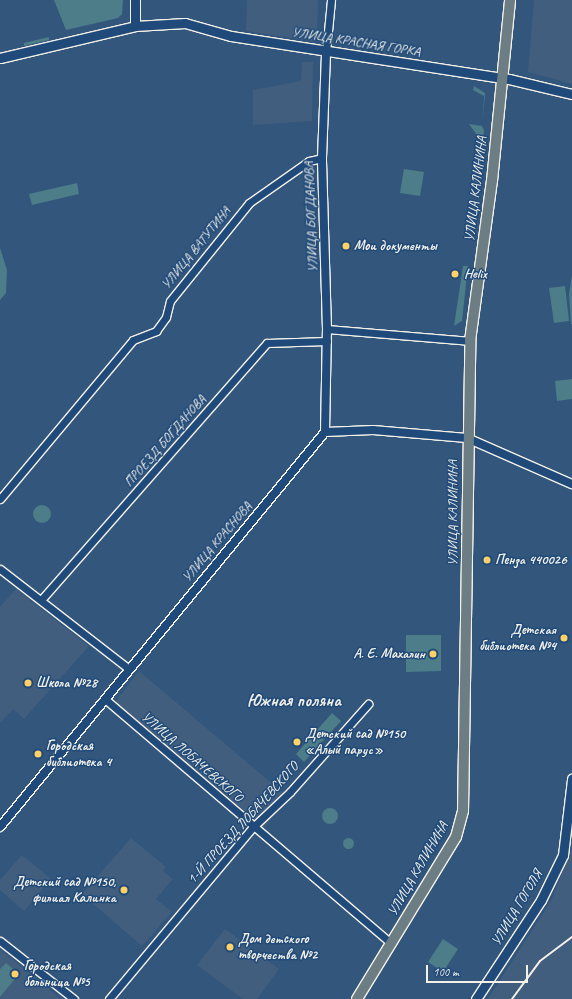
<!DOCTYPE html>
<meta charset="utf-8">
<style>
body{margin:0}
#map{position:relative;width:572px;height:999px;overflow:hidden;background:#33567c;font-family:Caveat,sans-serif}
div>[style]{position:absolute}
.built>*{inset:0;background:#415e7e}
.green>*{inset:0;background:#4c7d89}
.round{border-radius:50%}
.roads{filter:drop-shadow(1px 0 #f4f1e8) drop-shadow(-1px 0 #f4f1e8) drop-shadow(0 1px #f4f1e8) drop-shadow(0 -1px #f4f1e8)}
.minor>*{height:7px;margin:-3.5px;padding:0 3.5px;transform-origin:3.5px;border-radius:3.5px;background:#1f4a7a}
.tertiary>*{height:8px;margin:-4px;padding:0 4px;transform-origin:4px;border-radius:4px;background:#1f4a7a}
.secondary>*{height:9px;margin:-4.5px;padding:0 4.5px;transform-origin:4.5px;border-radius:4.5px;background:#1f4a7a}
.primary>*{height:10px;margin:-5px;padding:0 5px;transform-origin:5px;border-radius:5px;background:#6c7e84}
.rail>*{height:2px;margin:-1px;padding:0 1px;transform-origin:1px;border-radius:1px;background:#f4f1e8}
.dots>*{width:11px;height:11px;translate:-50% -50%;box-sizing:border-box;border:2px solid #1f4a7a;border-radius:50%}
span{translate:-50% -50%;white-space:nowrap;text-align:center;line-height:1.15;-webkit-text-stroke:3px #1f4a7a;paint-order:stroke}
.street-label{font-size:14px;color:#f4f1e8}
.poi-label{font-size:14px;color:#f4f1e8;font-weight:700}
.left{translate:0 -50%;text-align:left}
.right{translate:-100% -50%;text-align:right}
.district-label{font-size:18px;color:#f4f1e8;font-weight:700}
.scale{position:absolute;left:426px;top:965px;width:102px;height:18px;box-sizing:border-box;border:2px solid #f4f1e8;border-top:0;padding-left:5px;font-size:12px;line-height:14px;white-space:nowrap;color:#f4f1e8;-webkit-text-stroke:3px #1f4a7a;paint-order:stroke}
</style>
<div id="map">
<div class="built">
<div style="clip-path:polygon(247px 0,318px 0,317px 42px,246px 31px)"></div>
<div style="clip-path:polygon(534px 0,572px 0,572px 84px,528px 72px)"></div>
<div style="clip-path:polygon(302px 62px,313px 62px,312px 121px,253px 125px,253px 90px,301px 81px)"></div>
<div style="clip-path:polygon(16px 589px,89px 646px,24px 719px,13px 709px,0 723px,0 607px)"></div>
<div style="clip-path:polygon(139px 671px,289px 798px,262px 830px,113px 705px)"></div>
<div style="clip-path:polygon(131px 838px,166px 867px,163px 871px,173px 879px,156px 899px,172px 912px,142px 946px,82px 894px)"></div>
<div style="clip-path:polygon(572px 848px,572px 999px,488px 999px,551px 901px)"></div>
<div style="clip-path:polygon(22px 855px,51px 879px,24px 911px,0 890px,0 880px)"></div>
<div style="clip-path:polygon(225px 929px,279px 969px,257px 999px,243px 999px,197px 965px)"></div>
<div style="clip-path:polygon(0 949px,61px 999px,0 999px)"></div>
</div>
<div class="green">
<div style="clip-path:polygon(54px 0,123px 0,122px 14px,118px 18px,66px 30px)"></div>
<div style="clip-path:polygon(49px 37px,49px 40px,24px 46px,24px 43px)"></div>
<div style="clip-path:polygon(474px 86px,485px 93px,483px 120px,484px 96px,473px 90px)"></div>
<div style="clip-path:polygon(469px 124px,482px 126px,484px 130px,478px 185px,473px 185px,479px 138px)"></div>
<div style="clip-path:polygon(404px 169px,424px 172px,420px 196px,400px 193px)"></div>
<div style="clip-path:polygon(77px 183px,79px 194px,32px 205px,29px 194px)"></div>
<div style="clip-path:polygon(0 248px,7px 270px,6px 293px,0 300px)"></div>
<div style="clip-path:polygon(463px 266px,468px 266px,462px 321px,454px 326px)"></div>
<div style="clip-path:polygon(572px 275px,572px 324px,571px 324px,569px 294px)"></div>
<div style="clip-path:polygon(565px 286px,569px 321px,554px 323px,549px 288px)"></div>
<div style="clip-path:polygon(572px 379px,572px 399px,557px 401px,555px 381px)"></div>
<div class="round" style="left:33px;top:505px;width:18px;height:18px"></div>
<div style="clip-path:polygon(406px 635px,441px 635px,441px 671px,406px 672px)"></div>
<div style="clip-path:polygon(332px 713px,341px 721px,304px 762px,296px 754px)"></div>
<div class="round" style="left:322px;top:808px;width:16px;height:16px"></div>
<div class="round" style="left:342.5px;top:837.5px;width:11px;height:11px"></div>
<div style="clip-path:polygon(443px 939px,458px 949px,443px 972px,428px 962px)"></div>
<div style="clip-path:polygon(6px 963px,19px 974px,0 997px,0 969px)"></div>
</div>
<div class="roads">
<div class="minor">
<div style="left:326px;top:52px;width:52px;rotate:-84.5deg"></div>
<div style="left:327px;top:329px;width:144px;rotate:4.8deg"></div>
<div style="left:0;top:499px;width:207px;rotate:-50.1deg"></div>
<div style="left:133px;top:340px;width:25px;rotate:-21deg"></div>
<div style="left:156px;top:331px;width:17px;rotate:-54deg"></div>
<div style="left:166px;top:317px;width:16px;rotate:-76deg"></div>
<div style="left:170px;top:301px;width:126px;rotate:-51.1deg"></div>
<div style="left:249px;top:203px;width:73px;rotate:-35deg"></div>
<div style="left:309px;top:161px;width:13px;rotate:-13deg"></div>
<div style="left:0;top:569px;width:163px;rotate:37.8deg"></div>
<div style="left:41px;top:600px;width:342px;rotate:-48.7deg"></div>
<div style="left:267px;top:343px;width:60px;rotate:-1.9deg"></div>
<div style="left:105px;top:699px;width:376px;rotate:40.5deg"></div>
<div style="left:0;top:941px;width:94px;rotate:38.1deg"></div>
<div style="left:109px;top:999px;width:224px;rotate:-50.1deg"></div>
<div style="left:253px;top:827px;width:51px;rotate:-43.4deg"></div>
<div style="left:290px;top:792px;width:118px;rotate:-48.4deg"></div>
</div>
<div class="tertiary">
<div style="left:325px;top:432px;width:103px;rotate:-88.9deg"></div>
<div style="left:327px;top:329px;width:171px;rotate:-91.7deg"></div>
<div style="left:322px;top:158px;width:106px;rotate:-87.8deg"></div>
<div style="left:325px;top:432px;width:48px;rotate:-2.4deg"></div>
<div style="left:373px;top:430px;width:94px;rotate:4.9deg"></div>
<div style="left:467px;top:438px;width:115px;rotate:23.7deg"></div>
<div style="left:0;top:827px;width:512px;rotate:-50.55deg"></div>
</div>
<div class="secondary">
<div style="left:135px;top:0;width:26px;rotate:90deg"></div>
<div style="left:0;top:58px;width:139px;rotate:-13.3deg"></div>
<div style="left:135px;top:26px;width:50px;rotate:-3.4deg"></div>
<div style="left:185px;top:23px;width:48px;rotate:15.8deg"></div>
<div style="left:231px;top:36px;width:281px;rotate:8.8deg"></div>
<div style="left:509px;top:79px;width:65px;rotate:13.4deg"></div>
<div style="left:476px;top:999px;width:118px;rotate:-56.7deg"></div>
<div style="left:541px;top:900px;width:50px;rotate:-63.9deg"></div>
<div style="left:563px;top:855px;width:77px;rotate:-83.2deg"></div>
</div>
<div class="primary">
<div style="left:357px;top:999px;width:190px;rotate:-58.6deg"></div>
<div style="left:456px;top:837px;width:27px;rotate:-75deg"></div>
<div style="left:463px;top:811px;width:470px;rotate:-89.1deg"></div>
<div style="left:470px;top:341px;width:162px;rotate:-82.2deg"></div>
<div style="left:492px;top:181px;width:182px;rotate:-84.3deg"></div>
</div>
</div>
<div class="rail">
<div style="left:512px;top:999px;width:47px;rotate:-53.6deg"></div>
<div style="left:540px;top:961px;width:40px;rotate:-37deg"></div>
</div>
<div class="dots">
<div style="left:346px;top:246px;background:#ffd166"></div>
<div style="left:455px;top:274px;background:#ffd166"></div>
<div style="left:487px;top:560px;background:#ffd166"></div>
<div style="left:564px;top:638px;background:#ffd166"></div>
<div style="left:433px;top:654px;background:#ffd166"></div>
<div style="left:28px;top:683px;background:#ffd166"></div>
<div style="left:297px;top:742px;background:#ffd166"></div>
<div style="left:38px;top:754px;background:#ffd166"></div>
<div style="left:124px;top:890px;background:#ffd166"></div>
<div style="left:230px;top:947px;background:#ffd166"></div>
<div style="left:15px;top:974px;background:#ffd166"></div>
</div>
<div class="street-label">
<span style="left:356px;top:42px;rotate:9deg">УЛИЦА КРАСНАЯ ГОРКА</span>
<span style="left:476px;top:189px;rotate:-83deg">УЛИЦА КАЛИНИНА</span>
<span style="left:311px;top:217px;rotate:-92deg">УЛИЦА БОГДАНОВА</span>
<span style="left:196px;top:248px;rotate:-51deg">УЛИЦА ВАТУТИНА</span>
<span style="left:165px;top:441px;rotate:-49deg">ПРОЕЗД БОГДАНОВА</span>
<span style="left:453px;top:513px;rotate:-90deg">УЛИЦА КАЛИНИНА</span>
<span style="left:217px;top:542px;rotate:-50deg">УЛИЦА КРАСНОВА</span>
<span style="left:192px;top:757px;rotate:41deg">УЛИЦА ЛОБАЧЕВСКОГО</span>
<span style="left:243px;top:823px;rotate:-48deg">1-Й ПРОЕЗД ЛОБАЧЕВСКОГО</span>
<span style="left:418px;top:869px;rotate:-60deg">УЛИЦА КАЛИНИНА</span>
<span style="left:517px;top:908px;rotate:-59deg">УЛИЦА ГОГОЛЯ</span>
</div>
<div class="poi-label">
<span class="left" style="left:354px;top:246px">Мои документы</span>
<span class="left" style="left:464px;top:274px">Helix</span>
<span class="left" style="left:495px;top:560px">Пенза 440026</span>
<span class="right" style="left:556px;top:638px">Детская<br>библиотека №4</span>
<span class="right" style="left:425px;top:654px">А. Е. Махалин</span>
<span class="left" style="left:36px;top:683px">Школа №28</span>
<span class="left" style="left:305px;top:742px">Детский сад №150<br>«Алый парус»</span>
<span class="left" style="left:46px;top:754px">Городская<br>библиотека 4</span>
<span class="right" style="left:116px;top:890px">Детский сад №150,<br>филиал Калинка</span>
<span class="left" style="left:238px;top:947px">Дом детского<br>творчества №2</span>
<span class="left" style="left:24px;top:974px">Городская<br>больница №5</span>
</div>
<div class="district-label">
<span style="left:294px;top:700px">Южная поляна</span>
</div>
<div class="scale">100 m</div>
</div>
